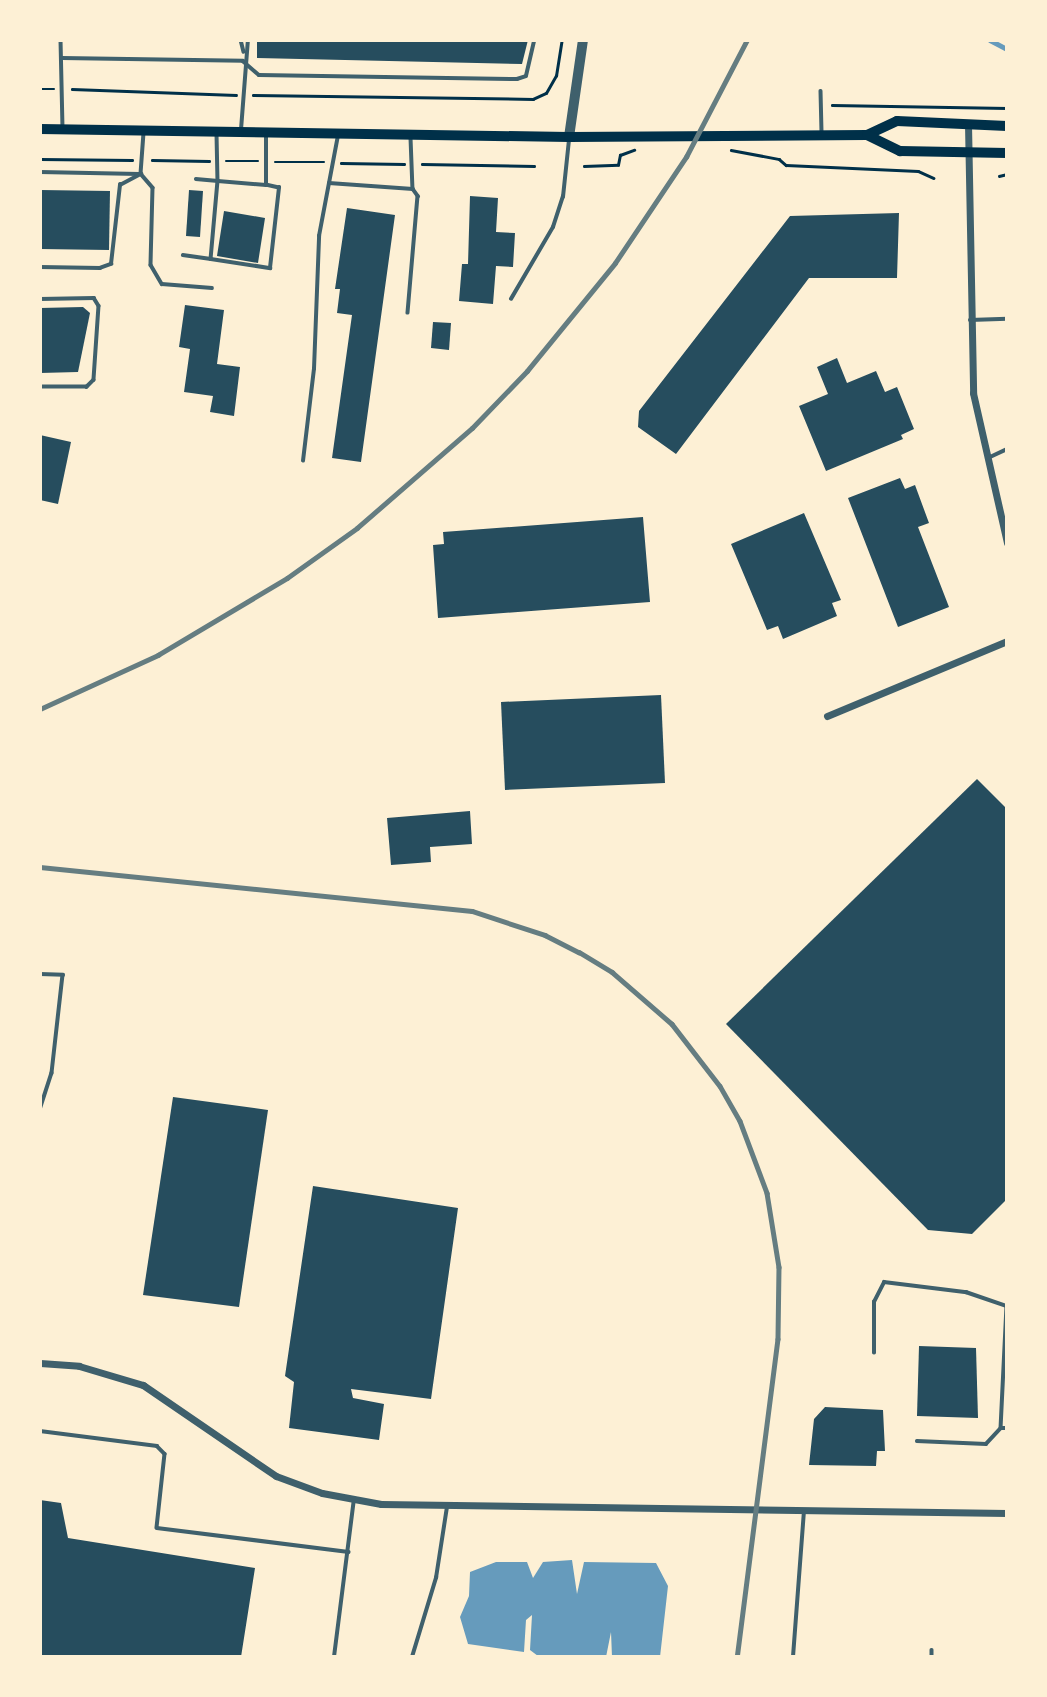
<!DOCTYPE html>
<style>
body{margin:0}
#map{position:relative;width:1047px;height:1697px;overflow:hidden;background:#fdf0d5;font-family:"IBM Plex Sans",sans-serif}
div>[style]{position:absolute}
.water>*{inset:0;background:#669bbc}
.stream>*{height:4.5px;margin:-2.25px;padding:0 2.25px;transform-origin:2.25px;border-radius:2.25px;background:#669bbc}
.building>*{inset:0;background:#264d5e}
.path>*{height:2.5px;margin:-1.25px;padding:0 1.25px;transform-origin:1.25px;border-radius:1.25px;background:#003049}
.service>*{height:3.5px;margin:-1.75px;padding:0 1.75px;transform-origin:1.75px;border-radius:1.75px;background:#3f606c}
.minor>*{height:7px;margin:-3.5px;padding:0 3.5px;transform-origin:3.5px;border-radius:3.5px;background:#3f606c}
.tertiary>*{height:10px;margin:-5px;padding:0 5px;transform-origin:5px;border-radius:5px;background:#3f606c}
.secondary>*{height:10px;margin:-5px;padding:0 5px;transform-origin:5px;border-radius:5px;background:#003049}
.rail>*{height:4.5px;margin:-2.25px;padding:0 2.25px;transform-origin:2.25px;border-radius:2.25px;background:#657d81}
span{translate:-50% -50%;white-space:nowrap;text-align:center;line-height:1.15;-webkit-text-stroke:5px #fdf0d5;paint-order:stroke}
.frame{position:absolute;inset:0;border:42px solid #fdf0d5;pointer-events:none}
</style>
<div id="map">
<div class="water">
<div style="clip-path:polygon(572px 1560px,577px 1594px,584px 1562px,656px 1563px,668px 1586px,660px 1657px,612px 1657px,611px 1632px,606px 1657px,538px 1656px,530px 1650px,532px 1615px,526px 1620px,524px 1652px,468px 1644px,460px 1617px,469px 1596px,470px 1572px,496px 1562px,527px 1562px,533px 1578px,543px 1562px)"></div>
</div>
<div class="stream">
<div style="left:990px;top:40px;width:19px;rotate:28deg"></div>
</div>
<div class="building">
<div style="clip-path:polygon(257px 40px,528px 40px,522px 64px,257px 58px)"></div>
<div style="clip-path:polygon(40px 190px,110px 191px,109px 250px,40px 249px)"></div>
<div style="clip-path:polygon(189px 190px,203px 191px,200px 237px,186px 236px)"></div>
<div style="clip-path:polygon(470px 196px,498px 198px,496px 232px,515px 233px,513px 267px,496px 266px,493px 304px,459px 301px,462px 264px,468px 264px)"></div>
<div style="clip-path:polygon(347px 208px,395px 215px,361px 462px,332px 458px,352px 315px,337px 313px,340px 289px,335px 289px)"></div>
<div style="clip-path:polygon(224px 211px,265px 218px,258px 263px,217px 256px)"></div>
<div style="clip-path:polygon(899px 213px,897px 278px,809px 278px,676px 454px,638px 427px,639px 411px,790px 216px)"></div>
<div style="clip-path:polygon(185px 305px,224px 310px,217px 364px,240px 367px,234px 416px,210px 412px,213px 396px,184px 392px,190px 349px,179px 347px)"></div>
<div style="clip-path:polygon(83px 307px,90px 313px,78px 372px,40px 373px,40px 308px)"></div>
<div style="clip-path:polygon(433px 322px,451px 323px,449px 350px,431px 348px)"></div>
<div style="clip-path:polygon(837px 358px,847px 383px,876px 371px,885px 392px,897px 387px,914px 429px,901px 435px,903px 439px,826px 471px,799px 406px,828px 394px,817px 367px)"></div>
<div style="clip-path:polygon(40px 435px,71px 442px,58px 504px,40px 500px)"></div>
<div style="clip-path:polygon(900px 478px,905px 489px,915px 485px,929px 523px,918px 527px,949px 607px,898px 627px,848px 498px)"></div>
<div style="clip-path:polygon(804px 513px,841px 600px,832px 603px,837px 616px,783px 639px,778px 626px,767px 630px,731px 544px)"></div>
<div style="clip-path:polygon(643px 517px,650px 602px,438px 618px,433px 545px,444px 544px,443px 532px)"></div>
<div style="clip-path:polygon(661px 695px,665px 783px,505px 790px,501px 702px)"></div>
<div style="clip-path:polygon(977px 779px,1007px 809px,1007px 1199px,972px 1234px,928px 1230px,726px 1024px)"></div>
<div style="clip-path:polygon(470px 811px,472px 844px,430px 847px,431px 862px,391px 865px,387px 818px)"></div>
<div style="clip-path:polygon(173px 1097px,268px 1110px,239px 1307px,143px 1295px)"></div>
<div style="clip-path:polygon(313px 1186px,458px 1208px,431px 1399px,351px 1389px,353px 1398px,384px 1404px,379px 1440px,289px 1428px,294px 1382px,285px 1376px)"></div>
<div style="clip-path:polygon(919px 1346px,976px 1348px,978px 1418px,917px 1416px)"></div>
<div style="clip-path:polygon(825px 1407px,883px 1410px,885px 1451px,877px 1451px,876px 1466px,809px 1465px,814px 1419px)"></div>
<div style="clip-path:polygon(40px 1500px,61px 1503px,68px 1538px,255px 1568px,241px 1657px,40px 1657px)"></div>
</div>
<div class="path">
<div style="left:40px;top:89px;width:14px"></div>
<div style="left:72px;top:89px;width:164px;rotate:2.1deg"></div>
<div style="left:253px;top:95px;width:280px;rotate:0.8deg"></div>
<div style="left:533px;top:99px;width:14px;rotate:-25deg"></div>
<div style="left:546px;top:93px;width:20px;rotate:-60deg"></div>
<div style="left:556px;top:76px;width:36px;rotate:-81deg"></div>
<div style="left:832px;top:105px;width:175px;rotate:1deg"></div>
<div style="left:731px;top:150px;width:49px;rotate:10.6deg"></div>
<div style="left:779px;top:159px;width:9px;rotate:41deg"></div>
<div style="left:786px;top:165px;width:132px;rotate:2.6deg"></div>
<div style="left:918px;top:171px;width:17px;rotate:24deg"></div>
<div style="left:40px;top:159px;width:92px;rotate:0.6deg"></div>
<div style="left:152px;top:160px;width:57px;rotate:1deg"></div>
<div style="left:226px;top:161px;width:32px"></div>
<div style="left:275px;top:162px;width:49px"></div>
<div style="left:341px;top:163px;width:63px;rotate:0.9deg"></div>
<div style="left:422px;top:164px;width:112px;rotate:1deg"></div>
<div style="left:584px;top:166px;width:34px;rotate:-2deg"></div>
<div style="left:618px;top:165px;width:10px;rotate:-79deg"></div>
<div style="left:620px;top:155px;width:15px;rotate:-20deg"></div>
<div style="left:999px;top:176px;width:8px;rotate:-14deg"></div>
</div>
<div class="service">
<div style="left:61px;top:40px;width:87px;rotate:88.7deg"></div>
<div style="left:241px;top:40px;width:12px;rotate:76deg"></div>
<div style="left:62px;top:58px;width:181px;rotate:0.9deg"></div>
<div style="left:243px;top:61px;width:21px;rotate:41deg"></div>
<div style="left:259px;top:75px;width:258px;rotate:0.9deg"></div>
<div style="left:517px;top:79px;width:9px;rotate:-18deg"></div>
<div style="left:526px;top:76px;width:37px;rotate:-77deg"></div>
<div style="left:821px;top:91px;width:42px;rotate:88.6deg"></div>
<div style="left:241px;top:130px;width:90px;rotate:-85.6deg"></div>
<div style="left:144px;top:133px;width:41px;rotate:94.2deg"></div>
<div style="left:141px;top:174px;width:18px;rotate:49deg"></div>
<div style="left:153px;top:188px;width:77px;rotate:91.5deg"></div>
<div style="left:151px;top:265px;width:22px;rotate:60deg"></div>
<div style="left:162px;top:284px;width:50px;rotate:4.6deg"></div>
<div style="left:217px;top:134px;width:47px;rotate:88.8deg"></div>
<div style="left:218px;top:181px;width:48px;rotate:4.8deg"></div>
<div style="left:266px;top:185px;width:51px;rotate:-90deg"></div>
<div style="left:411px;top:138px;width:51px;rotate:87.8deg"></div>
<div style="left:40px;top:172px;width:99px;rotate:1.2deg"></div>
<div style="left:196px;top:179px;width:22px;rotate:5deg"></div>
<div style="left:218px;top:181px;width:78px;rotate:95.1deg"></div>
<div style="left:211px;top:259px;width:60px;rotate:8.7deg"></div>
<div style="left:270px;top:268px;width:81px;rotate:-83.6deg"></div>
<div style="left:279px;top:188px;width:13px;rotate:-167deg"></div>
<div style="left:329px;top:183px;width:84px;rotate:4.1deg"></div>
<div style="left:413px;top:189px;width:9px;rotate:54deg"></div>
<div style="left:418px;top:196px;width:117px;rotate:94.9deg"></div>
<div style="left:183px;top:255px;width:28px;rotate:8deg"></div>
<div style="left:40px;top:267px;width:60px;rotate:1deg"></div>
<div style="left:100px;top:268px;width:12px;rotate:-20deg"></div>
<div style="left:111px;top:264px;width:80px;rotate:-83.5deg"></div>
<div style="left:120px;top:185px;width:24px;rotate:-28deg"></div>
<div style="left:40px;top:299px;width:54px;rotate:-1.1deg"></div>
<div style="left:94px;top:298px;width:9px;rotate:58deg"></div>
<div style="left:99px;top:306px;width:74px;rotate:93.9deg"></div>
<div style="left:94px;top:380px;width:10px;rotate:135deg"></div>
<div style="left:87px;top:387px;width:47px;rotate:180deg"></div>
<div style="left:511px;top:299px;width:83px;rotate:-59.7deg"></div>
<div style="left:553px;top:227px;width:32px;rotate:-72deg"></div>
<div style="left:563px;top:197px;width:57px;rotate:-84deg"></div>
<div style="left:970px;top:320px;width:37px;rotate:-2deg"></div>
<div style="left:988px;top:458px;width:21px;rotate:-25deg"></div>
<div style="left:303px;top:461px;width:93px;rotate:-83.2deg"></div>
<div style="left:314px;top:369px;width:133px;rotate:-87.8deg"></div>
<div style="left:319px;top:236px;width:103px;rotate:-79.3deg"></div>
<div style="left:40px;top:974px;width:23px;rotate:2deg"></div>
<div style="left:63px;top:975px;width:99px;rotate:96.4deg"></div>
<div style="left:52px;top:1073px;width:38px;rotate:108deg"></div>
<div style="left:1007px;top:1306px;width:122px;rotate:92.8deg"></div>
<div style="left:1001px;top:1428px;width:6px"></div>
<div style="left:874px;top:1353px;width:51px;rotate:-90deg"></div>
<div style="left:874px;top:1302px;width:22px;rotate:-63deg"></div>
<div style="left:884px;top:1282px;width:83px;rotate:7deg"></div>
<div style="left:966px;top:1292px;width:43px;rotate:18.9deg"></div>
<div style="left:40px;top:1431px;width:118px;rotate:7.3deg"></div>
<div style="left:157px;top:1446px;width:11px;rotate:45deg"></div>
<div style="left:165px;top:1454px;width:74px;rotate:96.2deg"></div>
<div style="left:157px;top:1528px;width:193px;rotate:7.1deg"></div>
<div style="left:917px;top:1441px;width:69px;rotate:2.5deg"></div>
<div style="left:986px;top:1444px;width:22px;rotate:-47deg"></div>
<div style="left:932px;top:1650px;width:7px;rotate:90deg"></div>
<div style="left:334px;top:1657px;width:159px;rotate:-82.8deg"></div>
<div style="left:412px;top:1657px;width:83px;rotate:-73.1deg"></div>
<div style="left:436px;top:1578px;width:72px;rotate:-81.2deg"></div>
<div style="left:793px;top:1657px;width:145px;rotate:-85.7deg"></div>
</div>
<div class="minor">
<div style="left:968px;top:124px;width:269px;rotate:88.9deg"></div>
<div style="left:973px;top:393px;width:154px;rotate:77.2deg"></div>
<div style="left:827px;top:716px;width:195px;rotate:-22.6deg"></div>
<div style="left:40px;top:1363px;width:39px;rotate:4deg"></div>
<div style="left:79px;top:1366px;width:67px;rotate:16.5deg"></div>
<div style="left:143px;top:1385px;width:161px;rotate:34.4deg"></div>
<div style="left:276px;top:1476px;width:49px;rotate:20.3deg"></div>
<div style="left:322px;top:1493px;width:60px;rotate:10.6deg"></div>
<div style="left:381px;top:1504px;width:626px;rotate:0.82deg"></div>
</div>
<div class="tertiary">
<div style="left:569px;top:137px;width:98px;rotate:-81.8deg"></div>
</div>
<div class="secondary">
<div style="left:40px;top:129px;width:529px;rotate:0.87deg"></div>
<div style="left:569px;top:137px;width:298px;rotate:-0.4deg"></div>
<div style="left:867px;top:135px;width:33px;rotate:-25deg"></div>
<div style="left:897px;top:121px;width:110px;rotate:2.6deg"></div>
<div style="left:867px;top:135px;width:37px;rotate:26deg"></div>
<div style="left:900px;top:151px;width:107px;rotate:1.1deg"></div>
</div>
<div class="rail">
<div style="left:40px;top:709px;width:130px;rotate:-24.6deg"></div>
<div style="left:158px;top:655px;width:150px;rotate:-30.8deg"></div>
<div style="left:287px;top:578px;width:86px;rotate:-35.5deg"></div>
<div style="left:357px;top:528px;width:152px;rotate:-41deg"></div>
<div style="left:472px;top:428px;width:79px;rotate:-46deg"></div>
<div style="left:527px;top:371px;width:139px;rotate:-50.8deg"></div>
<div style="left:615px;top:263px;width:128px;rotate:-56.2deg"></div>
<div style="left:686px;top:157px;width:132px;rotate:-62.5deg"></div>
<div style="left:40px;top:867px;width:434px;rotate:5.8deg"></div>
<div style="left:472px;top:911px;width:77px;rotate:18.2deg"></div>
<div style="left:545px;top:935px;width:38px;rotate:27deg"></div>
<div style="left:579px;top:952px;width:39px;rotate:31deg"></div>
<div style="left:612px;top:972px;width:79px;rotate:40.9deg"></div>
<div style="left:672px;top:1024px;width:78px;rotate:52.3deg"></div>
<div style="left:720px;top:1086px;width:40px;rotate:60.3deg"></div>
<div style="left:740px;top:1121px;width:77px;rotate:69.4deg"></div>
<div style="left:767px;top:1193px;width:75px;rotate:80.8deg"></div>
<div style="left:779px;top:1267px;width:72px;rotate:90.8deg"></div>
<div style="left:778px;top:1339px;width:321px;rotate:97.3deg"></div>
</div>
<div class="frame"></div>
</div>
